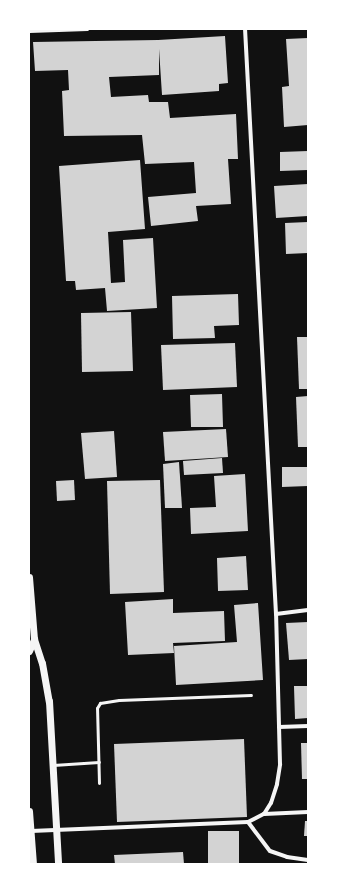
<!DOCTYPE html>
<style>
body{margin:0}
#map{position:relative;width:337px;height:893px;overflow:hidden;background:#111;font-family:"Open Sans",sans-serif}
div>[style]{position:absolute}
.building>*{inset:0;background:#d3d3d3}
.service>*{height:3px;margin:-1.5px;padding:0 1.5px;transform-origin:1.5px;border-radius:1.5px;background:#f5f5f5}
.minor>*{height:4px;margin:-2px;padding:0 2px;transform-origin:2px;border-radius:2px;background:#f5f5f5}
.tertiary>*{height:7px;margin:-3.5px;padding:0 3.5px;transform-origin:3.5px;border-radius:3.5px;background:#f5f5f5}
span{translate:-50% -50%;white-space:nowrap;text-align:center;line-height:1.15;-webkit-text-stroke:3px #fff;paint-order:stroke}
.frame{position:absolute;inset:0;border:30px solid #fff;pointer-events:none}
</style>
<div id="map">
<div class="building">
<div style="clip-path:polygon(225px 36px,228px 83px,219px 84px,219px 91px,162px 95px,159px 49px,159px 75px,109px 77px,111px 97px,148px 95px,149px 102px,168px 102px,170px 118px,236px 114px,238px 159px,228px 159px,231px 204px,196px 206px,198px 221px,151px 226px,148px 197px,196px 193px,194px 162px,145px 164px,142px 135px,64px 136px,62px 91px,69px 90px,68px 70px,35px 71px,33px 42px,158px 40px)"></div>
<div style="clip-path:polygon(308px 38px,308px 125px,284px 127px,282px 87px,289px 86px,286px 39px)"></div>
<div style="clip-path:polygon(308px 151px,308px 170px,280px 171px,280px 152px)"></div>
<div style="clip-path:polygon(140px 160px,145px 229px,108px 232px,111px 283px,125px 282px,123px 240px,153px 238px,157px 308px,107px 311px,105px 288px,76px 290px,75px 281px,66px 281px,59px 166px)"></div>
<div style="clip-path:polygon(308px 184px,308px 216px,276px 218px,274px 186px)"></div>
<div style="clip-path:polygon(308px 222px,308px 253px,286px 254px,285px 223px)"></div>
<div style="clip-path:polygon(238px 294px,239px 325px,214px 326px,215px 338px,173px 339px,172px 296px)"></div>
<div style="clip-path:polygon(131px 312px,133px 371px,82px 372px,81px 313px)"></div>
<div style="clip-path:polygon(297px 337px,308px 337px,308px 389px,299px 389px)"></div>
<div style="clip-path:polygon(235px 343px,237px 387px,163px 390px,161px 345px)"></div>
<div style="clip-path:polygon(222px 394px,223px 427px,191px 427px,190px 395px)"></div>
<div style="clip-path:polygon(308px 396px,308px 447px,298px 447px,296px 397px)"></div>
<div style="clip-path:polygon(226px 429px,228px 457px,165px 461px,163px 432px)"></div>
<div style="clip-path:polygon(114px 431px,117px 477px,85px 479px,81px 433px)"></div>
<div style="clip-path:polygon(222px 458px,223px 473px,184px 475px,183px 461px)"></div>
<div style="clip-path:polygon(179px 462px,182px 508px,165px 508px,163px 464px)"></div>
<div style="clip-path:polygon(282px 467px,308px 467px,308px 486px,282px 487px)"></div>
<div style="clip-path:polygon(245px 474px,248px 531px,191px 534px,190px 508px,216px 507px,214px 476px)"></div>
<div style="clip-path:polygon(74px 480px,75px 500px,57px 501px,56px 481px)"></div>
<div style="clip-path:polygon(160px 480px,164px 592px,110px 594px,107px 481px)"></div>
<div style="clip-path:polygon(246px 556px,248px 590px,218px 591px,217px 558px)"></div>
<div style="clip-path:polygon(173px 599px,173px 613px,224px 611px,225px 641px,173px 643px,174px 653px,128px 655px,125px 602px)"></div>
<div style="clip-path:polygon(258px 603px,263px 680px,176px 685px,174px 646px,237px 642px,234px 605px)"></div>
<div style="clip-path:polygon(308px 622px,308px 659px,289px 660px,286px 623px)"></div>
<div style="clip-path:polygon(294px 686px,308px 686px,308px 718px,295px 719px)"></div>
<div style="clip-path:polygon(244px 739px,247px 817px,117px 822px,114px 744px)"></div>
<div style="clip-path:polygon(301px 743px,308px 743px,308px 779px,302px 779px)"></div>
<div style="clip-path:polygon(305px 821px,308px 821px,308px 836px,304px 836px)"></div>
<div style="clip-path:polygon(208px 831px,239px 831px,239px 864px,208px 864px)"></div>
<div style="clip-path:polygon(183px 852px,184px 864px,115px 864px,114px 855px)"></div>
</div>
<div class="service">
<div style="left:29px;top:31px;width:58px;rotate:-2deg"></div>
<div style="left:53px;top:765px;width:46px;rotate:-3.7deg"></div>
<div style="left:99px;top:783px;width:75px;rotate:-91.5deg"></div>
<div style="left:97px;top:708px;width:6px;rotate:-59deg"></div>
<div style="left:100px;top:703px;width:19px;rotate:-9deg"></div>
<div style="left:119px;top:700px;width:132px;rotate:-2.2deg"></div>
</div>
<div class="minor">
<div style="left:276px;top:614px;width:32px;rotate:-7deg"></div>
<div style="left:279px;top:727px;width:29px;rotate:-2deg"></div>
<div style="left:264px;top:814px;width:44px;rotate:-2.6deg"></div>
<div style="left:248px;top:822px;width:36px;rotate:53deg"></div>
<div style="left:270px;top:851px;width:18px;rotate:19deg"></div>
<div style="left:287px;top:857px;width:21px;rotate:8deg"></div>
<div style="left:31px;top:831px;width:217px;rotate:-2.4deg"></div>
<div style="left:248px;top:822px;width:18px;rotate:-27deg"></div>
<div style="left:264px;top:814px;width:13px;rotate:-58deg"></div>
<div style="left:271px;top:803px;width:20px;rotate:-72deg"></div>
<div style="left:277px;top:784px;width:20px;rotate:-81deg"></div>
<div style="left:280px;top:764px;width:150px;rotate:-91.5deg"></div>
<div style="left:276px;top:614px;width:586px;rotate:-93.03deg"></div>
</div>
<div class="tertiary">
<div style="left:29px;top:577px;width:62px;rotate:85.4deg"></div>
<div style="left:34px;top:639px;width:25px;rotate:72deg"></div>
<div style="left:42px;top:663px;width:39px;rotate:80deg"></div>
<div style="left:49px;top:701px;width:163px;rotate:86.8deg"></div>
<div style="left:29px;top:651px;width:13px;rotate:-67deg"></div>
<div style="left:29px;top:811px;width:53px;rotate:85.7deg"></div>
</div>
<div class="frame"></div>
</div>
